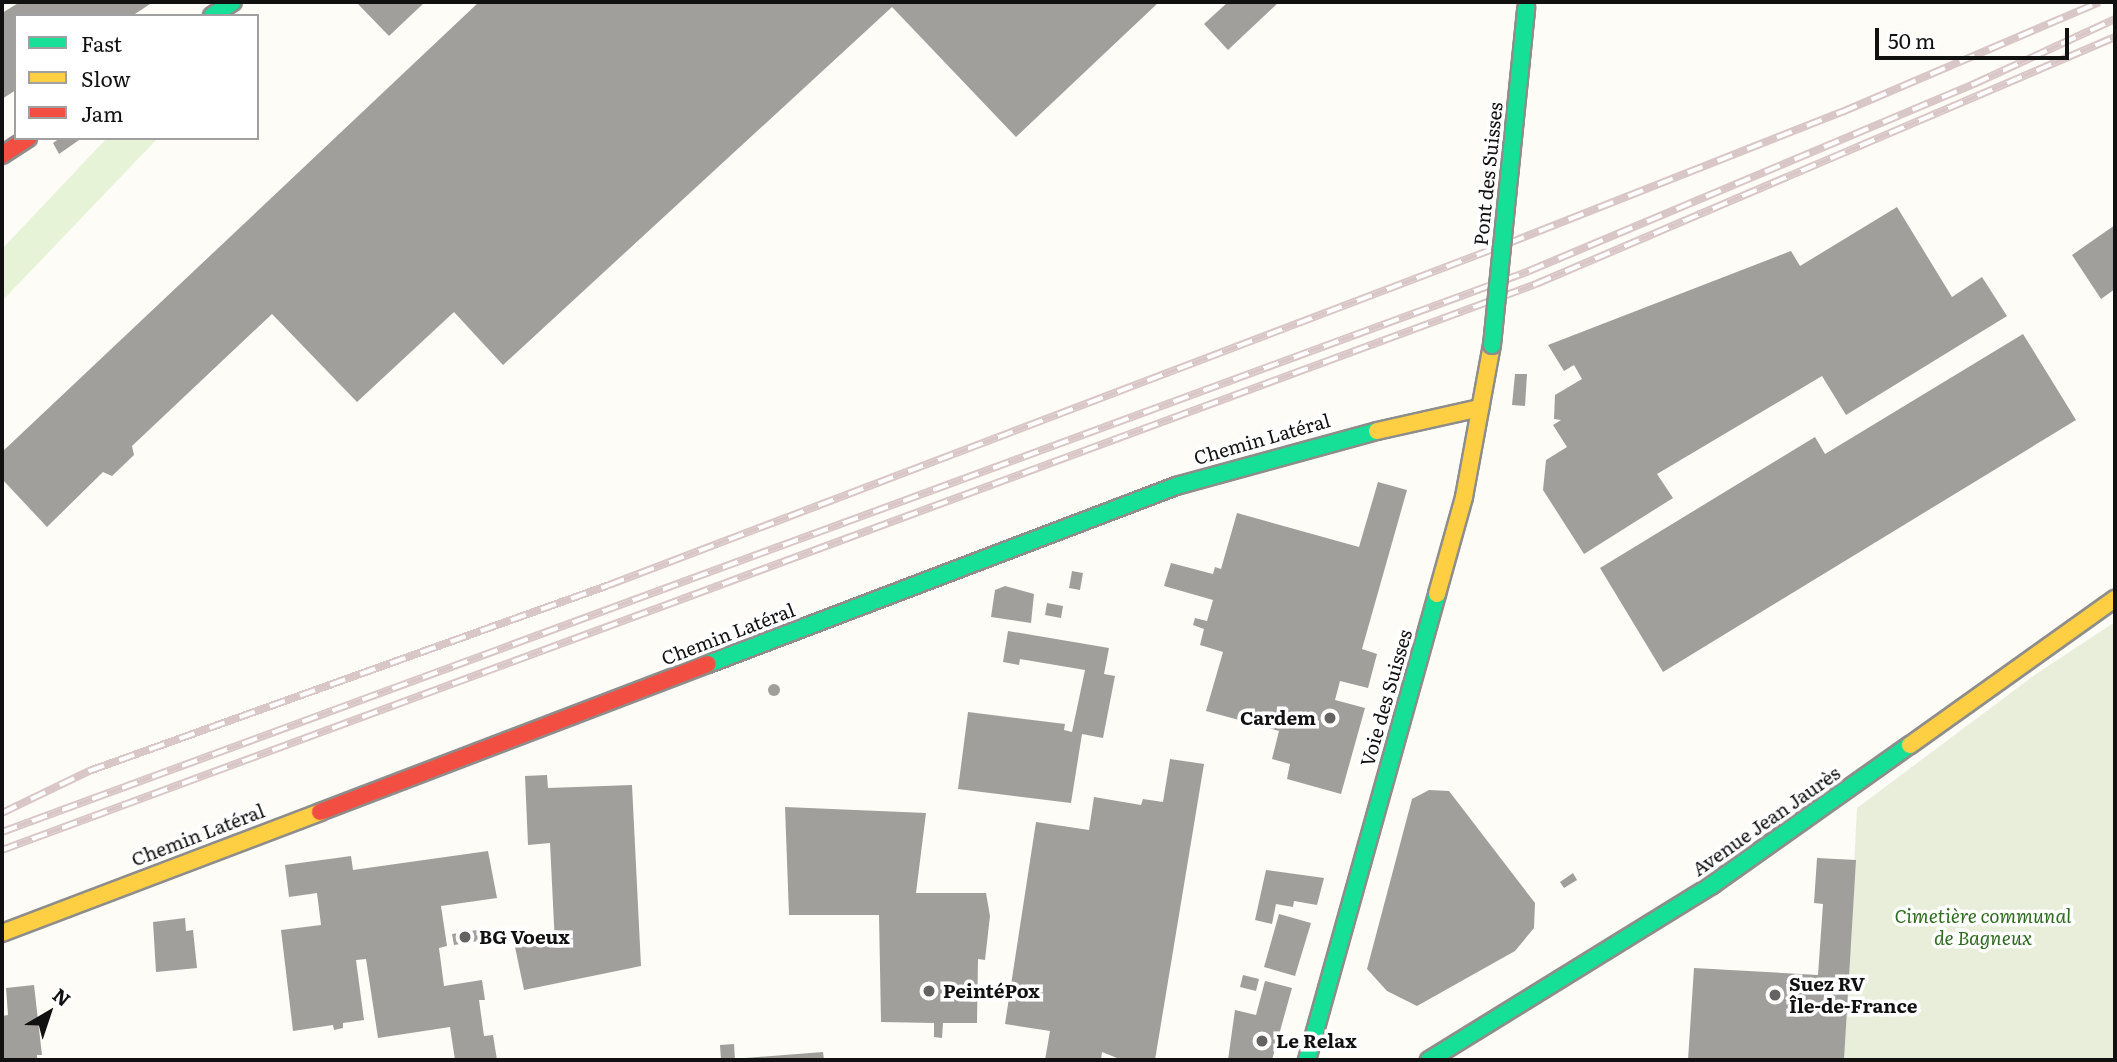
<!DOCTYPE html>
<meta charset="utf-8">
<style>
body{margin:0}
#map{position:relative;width:2117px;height:1062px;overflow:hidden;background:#fdfcf7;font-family:Literata,serif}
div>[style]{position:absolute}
.green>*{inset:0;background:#e7f3d7}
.cemetery>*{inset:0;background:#e9eedb}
.building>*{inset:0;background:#a19f9c}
.round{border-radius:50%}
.roads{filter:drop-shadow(2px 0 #8e8d8b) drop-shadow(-2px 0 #8e8d8b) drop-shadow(0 2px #8e8d8b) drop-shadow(0 -2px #8e8d8b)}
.fast>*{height:16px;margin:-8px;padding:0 8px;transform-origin:8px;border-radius:8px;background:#16e098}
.slow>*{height:16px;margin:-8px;padding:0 8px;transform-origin:8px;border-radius:8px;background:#ffcf43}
.jam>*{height:16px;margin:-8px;padding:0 8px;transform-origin:8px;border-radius:8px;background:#f24e42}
.rail>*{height:8px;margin-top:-4px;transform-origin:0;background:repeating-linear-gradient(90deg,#fff 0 16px,#d9c6c7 0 32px);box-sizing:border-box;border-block:2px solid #d9c6c7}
.bridges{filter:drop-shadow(2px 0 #8e8d8b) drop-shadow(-2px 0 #8e8d8b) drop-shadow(0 2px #8e8d8b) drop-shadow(0 -2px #8e8d8b)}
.fast-bridge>*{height:16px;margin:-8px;padding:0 8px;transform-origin:8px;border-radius:8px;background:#16e098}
.dots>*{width:19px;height:19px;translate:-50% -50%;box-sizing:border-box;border:4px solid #fff;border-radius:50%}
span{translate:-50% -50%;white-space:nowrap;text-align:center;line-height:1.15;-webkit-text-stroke:7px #fff;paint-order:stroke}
.street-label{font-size:19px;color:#111}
.poi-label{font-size:19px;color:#111;font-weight:700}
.right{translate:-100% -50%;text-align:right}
.left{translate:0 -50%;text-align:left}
.park-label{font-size:19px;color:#2f6b1f;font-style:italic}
.frame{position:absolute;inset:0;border:4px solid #111;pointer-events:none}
.legend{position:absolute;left:14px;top:14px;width:245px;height:126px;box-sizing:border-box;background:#fff;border:2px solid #a0a0a0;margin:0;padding:9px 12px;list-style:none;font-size:21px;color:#111}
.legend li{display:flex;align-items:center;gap:14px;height:35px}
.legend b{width:35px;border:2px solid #a0a0a0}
.north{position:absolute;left:14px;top:978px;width:70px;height:70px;-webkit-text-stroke:5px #fff;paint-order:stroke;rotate:39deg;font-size:19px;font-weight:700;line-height:28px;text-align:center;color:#111}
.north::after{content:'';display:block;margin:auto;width:24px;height:32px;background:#111;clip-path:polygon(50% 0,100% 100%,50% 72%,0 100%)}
.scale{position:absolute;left:1875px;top:28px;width:194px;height:32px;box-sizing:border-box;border:4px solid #111;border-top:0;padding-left:9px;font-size:21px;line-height:24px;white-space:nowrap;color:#111;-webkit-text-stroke:5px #fff;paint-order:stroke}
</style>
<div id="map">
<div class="green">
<div style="clip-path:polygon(107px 138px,158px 138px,2px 301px,2px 249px)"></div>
</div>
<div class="cemetery">
<div style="clip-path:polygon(2115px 622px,2115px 1060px,1844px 1060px,1857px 808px,2036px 674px)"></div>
</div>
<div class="building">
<div style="clip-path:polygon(20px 2px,153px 2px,132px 16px,16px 16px,16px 90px,2px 99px,2px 13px)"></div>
<div style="clip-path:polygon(356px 2px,425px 2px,389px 36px)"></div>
<div style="clip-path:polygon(479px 2px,1159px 2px,1016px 137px,892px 7px,503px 365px,454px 312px,357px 402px,272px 314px,132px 446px,134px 455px,112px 476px,103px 472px,47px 527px,2px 479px,2px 452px)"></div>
<div style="clip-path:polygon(1228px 2px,1279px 2px,1228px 50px,1204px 24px)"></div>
<div style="clip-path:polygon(60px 138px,82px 138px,59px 154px,53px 143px)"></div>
<div style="clip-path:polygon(1897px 207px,1952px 297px,1982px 277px,2007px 316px,1846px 415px,1822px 376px,1657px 474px,1673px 498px,1584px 554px,1543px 490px,1546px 460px,1567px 447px,1553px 425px,1561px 420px,1554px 419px,1555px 395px,1582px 379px,1574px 365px,1564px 371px,1548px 345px,1791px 251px,1800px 266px)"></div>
<div style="clip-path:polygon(2115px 225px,2115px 289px,2101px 299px,2072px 255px)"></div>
<div style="clip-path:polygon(2023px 334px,2076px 420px,1663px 672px,1600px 568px,1815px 437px,1825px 454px)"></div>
<div style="clip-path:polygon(1515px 374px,1527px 374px,1525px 406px,1512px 405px)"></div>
<div style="clip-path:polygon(1378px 482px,1407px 490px,1362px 649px,1377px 654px,1368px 688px,1340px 681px,1335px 700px,1365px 708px,1341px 794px,1287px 779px,1290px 764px,1272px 759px,1279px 731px,1206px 711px,1223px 652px,1200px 645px,1204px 629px,1193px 625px,1195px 618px,1207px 621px,1213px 600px,1164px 586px,1171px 563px,1213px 574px,1215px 567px,1221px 569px,1237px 513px,1359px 547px)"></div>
<div style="clip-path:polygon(1072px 571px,1083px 573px,1080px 590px,1069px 588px)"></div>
<div style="clip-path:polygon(1005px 586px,1034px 594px,1031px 623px,991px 617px,995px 590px)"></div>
<div style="clip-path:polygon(1047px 603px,1063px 606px,1061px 618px,1045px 615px)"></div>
<div style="clip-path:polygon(1008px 631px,1109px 648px,1104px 674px,1115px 676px,1103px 738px,1082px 734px,1071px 803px,958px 789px,968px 712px,1065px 724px,1064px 730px,1072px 732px,1085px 670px,1020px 659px,1019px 665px,1003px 662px)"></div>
<div class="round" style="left:768px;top:684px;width:12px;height:12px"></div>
<div style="clip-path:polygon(1170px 759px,1204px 764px,1155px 1060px,1122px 1060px,1102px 1052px,1101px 1060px,1045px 1060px,1050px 1031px,1005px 1024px,1036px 822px,1089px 830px,1094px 797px,1141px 805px,1143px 799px,1163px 802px)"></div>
<div style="clip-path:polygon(547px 775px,548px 788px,632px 785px,641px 966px,524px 990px,515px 947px,555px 945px,550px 843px,528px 845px,525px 776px)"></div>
<div style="clip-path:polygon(1429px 790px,1449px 791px,1535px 903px,1534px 928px,1515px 951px,1417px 1006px,1387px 991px,1367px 969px,1412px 799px)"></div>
<div style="clip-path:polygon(785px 807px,926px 813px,916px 893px,986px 893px,990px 916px,985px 960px,978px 959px,977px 1023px,943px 1023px,942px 1038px,934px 1037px,934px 1023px,881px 1022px,879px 915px,975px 915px,789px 915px)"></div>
<div style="clip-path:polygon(488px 851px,497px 898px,441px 906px,447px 946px,439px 948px,444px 986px,482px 980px,485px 1000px,479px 1000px,484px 1036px,493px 1035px,497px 1060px,455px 1060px,450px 1027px,378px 1038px,366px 959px,356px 960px,364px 1020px,343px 1023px,343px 1028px,334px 1030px,333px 1025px,293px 1031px,281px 930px,321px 925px,317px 893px,289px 897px,285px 865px,351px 856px,353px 870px)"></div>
<div style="clip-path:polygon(1817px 858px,1856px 860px,1844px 1060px,1688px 1060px,1694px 968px,1818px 975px,1823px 904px,1814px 903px)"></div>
<div style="clip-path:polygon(1266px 870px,1324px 878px,1317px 905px,1294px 901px,1293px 907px,1276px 904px,1272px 924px,1255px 920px)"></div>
<div style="clip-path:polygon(1573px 873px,1577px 880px,1564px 888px,1560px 882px)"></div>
<div style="clip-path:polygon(1279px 914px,1311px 923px,1295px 976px,1264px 967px)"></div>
<div style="clip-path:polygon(185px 918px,186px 931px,193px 930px,197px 968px,156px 972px,153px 922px)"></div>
<div style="clip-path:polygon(477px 930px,478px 941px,454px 945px,452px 934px)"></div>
<div style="clip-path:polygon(1243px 975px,1259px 979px,1256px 991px,1240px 987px)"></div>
<div style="clip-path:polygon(1265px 981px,1292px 988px,1272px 1060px,1228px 1060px,1235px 1010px,1256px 1015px)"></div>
<div style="clip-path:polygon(34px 985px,42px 1055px,37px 1055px,37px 1060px,2px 1060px,2px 1016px,8px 1015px,6px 988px)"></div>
<div style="clip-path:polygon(734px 1044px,735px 1060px,721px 1060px,720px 1045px)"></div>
<div style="clip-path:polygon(823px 1052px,824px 1060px,745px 1060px,745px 1058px)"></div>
</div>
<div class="roads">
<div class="fast">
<div style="left:212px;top:16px;width:25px;rotate:-34deg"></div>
<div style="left:708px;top:664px;width:501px;rotate:-20.82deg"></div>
<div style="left:1176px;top:486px;width:208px;rotate:-15.3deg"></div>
<div style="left:1307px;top:1060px;width:484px;rotate:-74.4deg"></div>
<div style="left:1429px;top:1060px;width:333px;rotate:-31.7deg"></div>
<div style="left:1712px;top:885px;width:242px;rotate:-35.3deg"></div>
</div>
<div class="slow">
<div style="left:1377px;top:431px;width:106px;rotate:-12.6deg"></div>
<div style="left:1437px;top:594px;width:101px;rotate:-74.4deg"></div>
<div style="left:1464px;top:497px;width:155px;rotate:-79.6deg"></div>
<div style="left:1910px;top:745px;width:252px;rotate:-35.5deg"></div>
<div style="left:2px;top:933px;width:340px;rotate:-20.8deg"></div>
</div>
<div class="jam">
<div style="left:2px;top:155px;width:31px;rotate:-33deg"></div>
<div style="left:320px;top:812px;width:415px;rotate:-20.9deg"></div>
</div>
</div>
<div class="rail">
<div style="left:2px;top:813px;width:97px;rotate:-25.8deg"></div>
<div style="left:89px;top:771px;width:552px;rotate:-19.68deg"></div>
<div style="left:609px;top:585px;width:963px;rotate:-20.81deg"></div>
<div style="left:1509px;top:243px;width:358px;rotate:-21.5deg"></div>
<div style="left:1842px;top:112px;width:280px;rotate:-23.1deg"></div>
<div style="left:2px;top:832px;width:1627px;rotate:-20.17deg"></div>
<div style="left:1529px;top:271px;width:483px;rotate:-22.8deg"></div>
<div style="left:1974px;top:84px;width:155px;rotate:-24.7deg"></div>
<div style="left:2px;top:850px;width:1635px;rotate:-20.25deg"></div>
<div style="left:1536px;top:284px;width:629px;rotate:-23.1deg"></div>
</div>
<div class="bridges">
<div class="fast-bridge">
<div style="left:1492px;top:345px;width:339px;rotate:-84.2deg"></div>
</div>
</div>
<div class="dots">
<div style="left:1330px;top:718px;background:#646362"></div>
<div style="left:465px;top:937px;background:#646362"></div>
<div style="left:929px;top:991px;background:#646362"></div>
<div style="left:1775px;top:995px;background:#646362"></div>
<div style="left:1262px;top:1041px;background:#646362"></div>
</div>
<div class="street-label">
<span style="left:1488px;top:174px;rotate:-84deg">Pont des Suisses</span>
<span style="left:1262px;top:439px;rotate:-16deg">Chemin Latéral</span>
<span style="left:728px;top:634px;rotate:-21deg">Chemin Latéral</span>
<span style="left:1386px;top:698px;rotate:-74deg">Voie des Suisses</span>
<span style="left:1766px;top:821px;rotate:-35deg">Avenue Jean Jaurès</span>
<span style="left:198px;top:835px;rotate:-21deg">Chemin Latéral</span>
</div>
<div class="poi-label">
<span class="right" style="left:1316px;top:718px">Cardem</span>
<span class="left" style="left:479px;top:937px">BG Voeux</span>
<span class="left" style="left:1789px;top:995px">Suez RV<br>Île-de-France</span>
<span class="left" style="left:943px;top:991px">PeintéPox</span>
<span class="left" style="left:1276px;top:1041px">Le Relax</span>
</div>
<div class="park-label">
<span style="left:1983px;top:927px">Cimetière communal<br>de Bagneux</span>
</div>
<div class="frame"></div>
<ul class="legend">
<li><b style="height:9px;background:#16e098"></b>Fast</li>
<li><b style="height:9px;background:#ffcf43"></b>Slow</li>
<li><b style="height:9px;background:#f24e42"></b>Jam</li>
</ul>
<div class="north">N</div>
<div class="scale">50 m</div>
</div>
